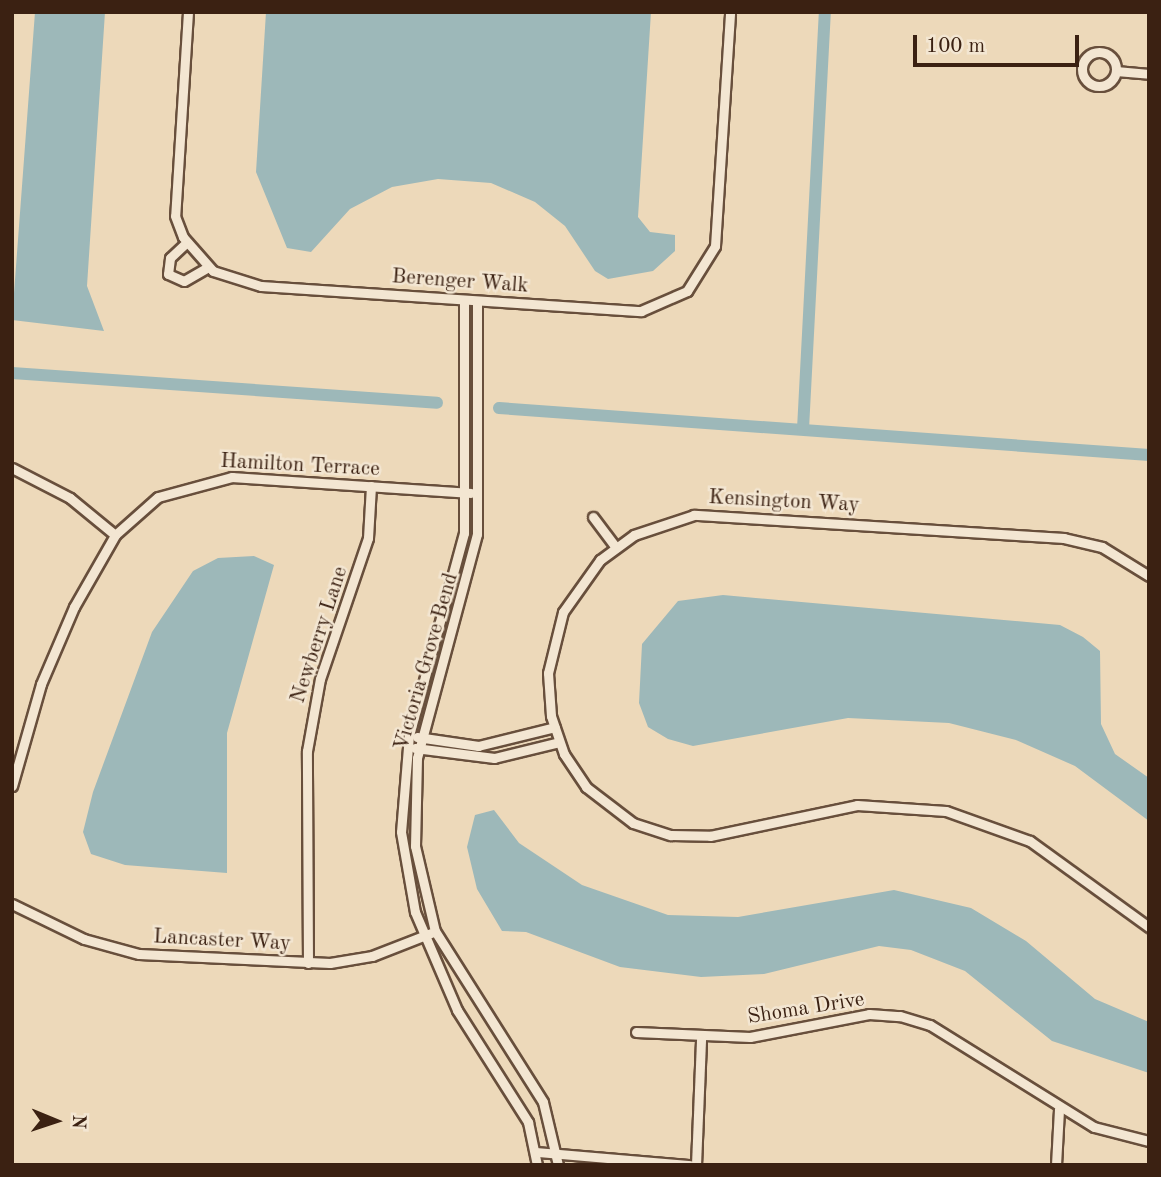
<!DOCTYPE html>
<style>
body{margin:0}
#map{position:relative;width:1161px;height:1177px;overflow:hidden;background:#edd9ba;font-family:"Old Standard TT",serif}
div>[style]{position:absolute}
.water>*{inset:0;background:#9db8b9}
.canal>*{height:12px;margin:-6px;padding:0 6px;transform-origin:6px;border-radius:6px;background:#9db8b9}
.roads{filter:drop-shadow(2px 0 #684f3c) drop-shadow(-2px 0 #684f3c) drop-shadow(0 2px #684f3c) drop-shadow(0 -2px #684f3c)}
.street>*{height:9px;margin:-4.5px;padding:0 4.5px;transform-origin:4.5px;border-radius:4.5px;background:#f3e6d2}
.street>.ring{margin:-4.5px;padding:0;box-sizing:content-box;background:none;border:9px solid #f3e6d2;border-radius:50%}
span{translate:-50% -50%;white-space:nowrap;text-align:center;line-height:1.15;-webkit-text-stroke:5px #f3e6d2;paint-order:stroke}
.street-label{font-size:21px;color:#3b2112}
.frame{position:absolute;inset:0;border:14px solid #3b2112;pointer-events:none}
.north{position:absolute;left:21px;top:1086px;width:70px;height:70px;-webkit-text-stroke:5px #f3e6d2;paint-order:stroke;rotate:92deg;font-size:19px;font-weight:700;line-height:28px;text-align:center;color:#3b2112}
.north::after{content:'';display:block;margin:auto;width:24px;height:32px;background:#3b2112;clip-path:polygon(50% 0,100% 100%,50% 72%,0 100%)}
.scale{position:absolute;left:913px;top:35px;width:166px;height:32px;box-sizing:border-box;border:4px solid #3b2112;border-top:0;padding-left:9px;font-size:21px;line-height:24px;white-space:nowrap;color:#3b2112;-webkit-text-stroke:5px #f3e6d2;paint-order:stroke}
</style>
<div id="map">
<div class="water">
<div style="clip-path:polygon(35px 12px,105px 12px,87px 286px,104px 331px,12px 320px)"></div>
<div style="clip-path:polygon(266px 12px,651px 12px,638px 217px,650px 232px,675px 235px,675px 251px,653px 271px,608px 279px,595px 271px,565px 226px,535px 202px,491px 183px,438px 179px,392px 187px,350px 209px,311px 252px,287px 248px,256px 172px)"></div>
<div style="clip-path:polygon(254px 556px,274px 565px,227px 733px,227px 873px,125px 865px,91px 854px,83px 832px,93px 792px,152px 632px,193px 571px,218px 558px)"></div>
<div style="clip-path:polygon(723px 595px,1060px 625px,1083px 637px,1100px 651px,1101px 724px,1115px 754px,1149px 778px,1149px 821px,1075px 766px,1016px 740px,949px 723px,848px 718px,693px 746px,668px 739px,648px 727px,639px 703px,642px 644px,678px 601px)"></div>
<div style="clip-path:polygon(494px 810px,519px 843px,582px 885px,668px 915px,738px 917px,894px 890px,971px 908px,1026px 941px,1095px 999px,1149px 1022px,1149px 1073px,1052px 1041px,965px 971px,911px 950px,879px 946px,764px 974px,701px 977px,620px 967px,526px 932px,502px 931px,477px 889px,467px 847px,475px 815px)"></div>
</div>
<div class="canal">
<div style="left:12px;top:373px;width:426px;rotate:4deg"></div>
<div style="left:499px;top:408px;width:652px;rotate:4.14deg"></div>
<div style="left:803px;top:429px;width:418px;rotate:-87deg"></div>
</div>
<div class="roads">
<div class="street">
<div style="left:188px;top:12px;width:204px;rotate:93.6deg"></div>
<div style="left:175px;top:216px;width:22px;rotate:69deg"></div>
<div style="left:183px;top:237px;width:45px;rotate:48.6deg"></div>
<div style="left:213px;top:271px;width:50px;rotate:17.4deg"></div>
<div style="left:261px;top:286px;width:381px;rotate:3.8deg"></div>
<div style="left:641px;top:311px;width:50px;rotate:-23.5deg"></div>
<div style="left:687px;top:291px;width:53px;rotate:-58.1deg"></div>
<div style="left:715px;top:246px;width:234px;rotate:-86.3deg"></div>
<div class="ring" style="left:1082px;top:52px;width:25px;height:25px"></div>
<div style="left:1116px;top:71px;width:33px;rotate:5deg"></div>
<div style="left:187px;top:242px;width:23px;rotate:137deg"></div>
<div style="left:170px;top:258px;width:16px;rotate:97deg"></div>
<div style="left:168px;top:274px;width:17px;rotate:24deg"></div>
<div style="left:184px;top:281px;width:28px;rotate:-30deg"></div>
<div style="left:464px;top:300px;width:233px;rotate:90deg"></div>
<div style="left:464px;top:533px;width:209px;rotate:105.2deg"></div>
<div style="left:409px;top:735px;width:97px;rotate:94.7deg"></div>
<div style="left:401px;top:832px;width:81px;rotate:80.1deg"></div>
<div style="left:415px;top:912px;width:107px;rotate:66.8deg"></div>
<div style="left:457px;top:1010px;width:133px;rotate:57.6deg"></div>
<div style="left:528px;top:1122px;width:44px;rotate:78.2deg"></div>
<div style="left:477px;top:301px;width:233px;rotate:90deg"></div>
<div style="left:477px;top:534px;width:232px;rotate:105deg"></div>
<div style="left:417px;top:758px;width:88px;rotate:91.3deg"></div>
<div style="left:415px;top:846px;width:87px;rotate:76.8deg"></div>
<div style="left:435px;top:931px;width:202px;rotate:57.7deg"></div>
<div style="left:543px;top:1102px;width:65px;rotate:76.6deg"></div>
<div style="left:12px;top:468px;width:65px;rotate:27.3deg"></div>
<div style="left:70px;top:498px;width:58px;rotate:39.4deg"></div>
<div style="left:593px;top:517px;width:38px;rotate:53deg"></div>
<div style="left:1149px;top:576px;width:55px;rotate:-148.3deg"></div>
<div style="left:1102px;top:547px;width:39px;rotate:-167deg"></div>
<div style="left:1064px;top:538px;width:371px;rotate:-176.4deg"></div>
<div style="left:694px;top:515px;width:63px;rotate:161.6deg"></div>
<div style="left:634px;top:535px;width:42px;rotate:143.7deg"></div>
<div style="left:600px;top:560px;width:64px;rotate:125.4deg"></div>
<div style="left:563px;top:612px;width:63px;rotate:103.8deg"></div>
<div style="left:548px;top:673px;width:43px;rotate:86deg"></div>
<div style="left:551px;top:716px;width:40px;rotate:71.1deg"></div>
<div style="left:564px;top:754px;width:40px;rotate:56deg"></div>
<div style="left:586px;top:787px;width:59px;rotate:37.5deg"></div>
<div style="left:633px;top:823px;width:40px;rotate:18deg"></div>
<div style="left:671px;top:835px;width:39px;rotate:1deg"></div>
<div style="left:710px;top:836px;width:150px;rotate:-11.9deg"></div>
<div style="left:857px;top:805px;width:89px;rotate:3.9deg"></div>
<div style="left:946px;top:811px;width:89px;rotate:19.7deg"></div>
<div style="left:1030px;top:841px;width:147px;rotate:35.9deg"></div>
<div style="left:417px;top:737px;width:62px;rotate:8.4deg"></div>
<div style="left:478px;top:746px;width:79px;rotate:-13.9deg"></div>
<div style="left:415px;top:748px;width:80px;rotate:7.2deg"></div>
<div style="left:494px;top:758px;width:67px;rotate:-13.8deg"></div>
<div style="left:12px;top:786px;width:106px;rotate:-74.1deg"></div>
<div style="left:41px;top:684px;width:84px;rotate:-66.8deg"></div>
<div style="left:74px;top:607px;width:83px;rotate:-60.3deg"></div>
<div style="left:115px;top:535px;width:57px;rotate:-41.5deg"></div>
<div style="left:158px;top:497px;width:77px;rotate:-15.1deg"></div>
<div style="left:232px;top:477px;width:239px;rotate:3.8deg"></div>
<div style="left:12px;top:904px;width:80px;rotate:25.9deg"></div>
<div style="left:84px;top:939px;width:57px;rotate:15.3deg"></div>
<div style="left:139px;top:954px;width:191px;rotate:2.7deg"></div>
<div style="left:330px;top:963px;width:43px;rotate:-9.5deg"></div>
<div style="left:372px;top:956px;width:63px;rotate:-21.3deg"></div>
<div style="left:308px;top:963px;width:212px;rotate:-90.3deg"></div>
<div style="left:307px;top:751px;width:73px;rotate:-79.8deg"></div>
<div style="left:320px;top:679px;width:149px;rotate:-71.2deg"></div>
<div style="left:368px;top:538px;width:52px;rotate:-86.7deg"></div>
<div style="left:636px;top:1032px;width:114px;rotate:2.5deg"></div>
<div style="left:750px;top:1037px;width:121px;rotate:-10.9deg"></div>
<div style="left:869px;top:1014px;width:31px;rotate:4deg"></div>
<div style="left:900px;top:1016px;width:31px;rotate:17deg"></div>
<div style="left:930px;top:1025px;width:193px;rotate:31.9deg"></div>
<div style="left:1094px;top:1127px;width:57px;rotate:14.3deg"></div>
<div style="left:537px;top:1152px;width:153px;rotate:4.9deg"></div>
<div style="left:696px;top:1165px;width:126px;rotate:-87.7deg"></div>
<div style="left:1056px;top:1165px;width:56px;rotate:-86.9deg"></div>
</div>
</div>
<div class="street-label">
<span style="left:460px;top:282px;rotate:4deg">Berenger Walk</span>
<span style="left:300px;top:466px;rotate:3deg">Hamilton Terrace</span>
<span style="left:784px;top:502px;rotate:3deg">Kensington Way</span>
<span style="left:320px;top:635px;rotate:-72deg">Newberry Lane</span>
<span style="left:427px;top:662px;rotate:-74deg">Victoria Grove Bend</span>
<span style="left:222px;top:941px;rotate:3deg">Lancaster Way</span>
<span style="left:806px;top:1009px;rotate:-9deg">Shoma Drive</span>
</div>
<div class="frame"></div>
<div class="north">N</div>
<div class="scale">100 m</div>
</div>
